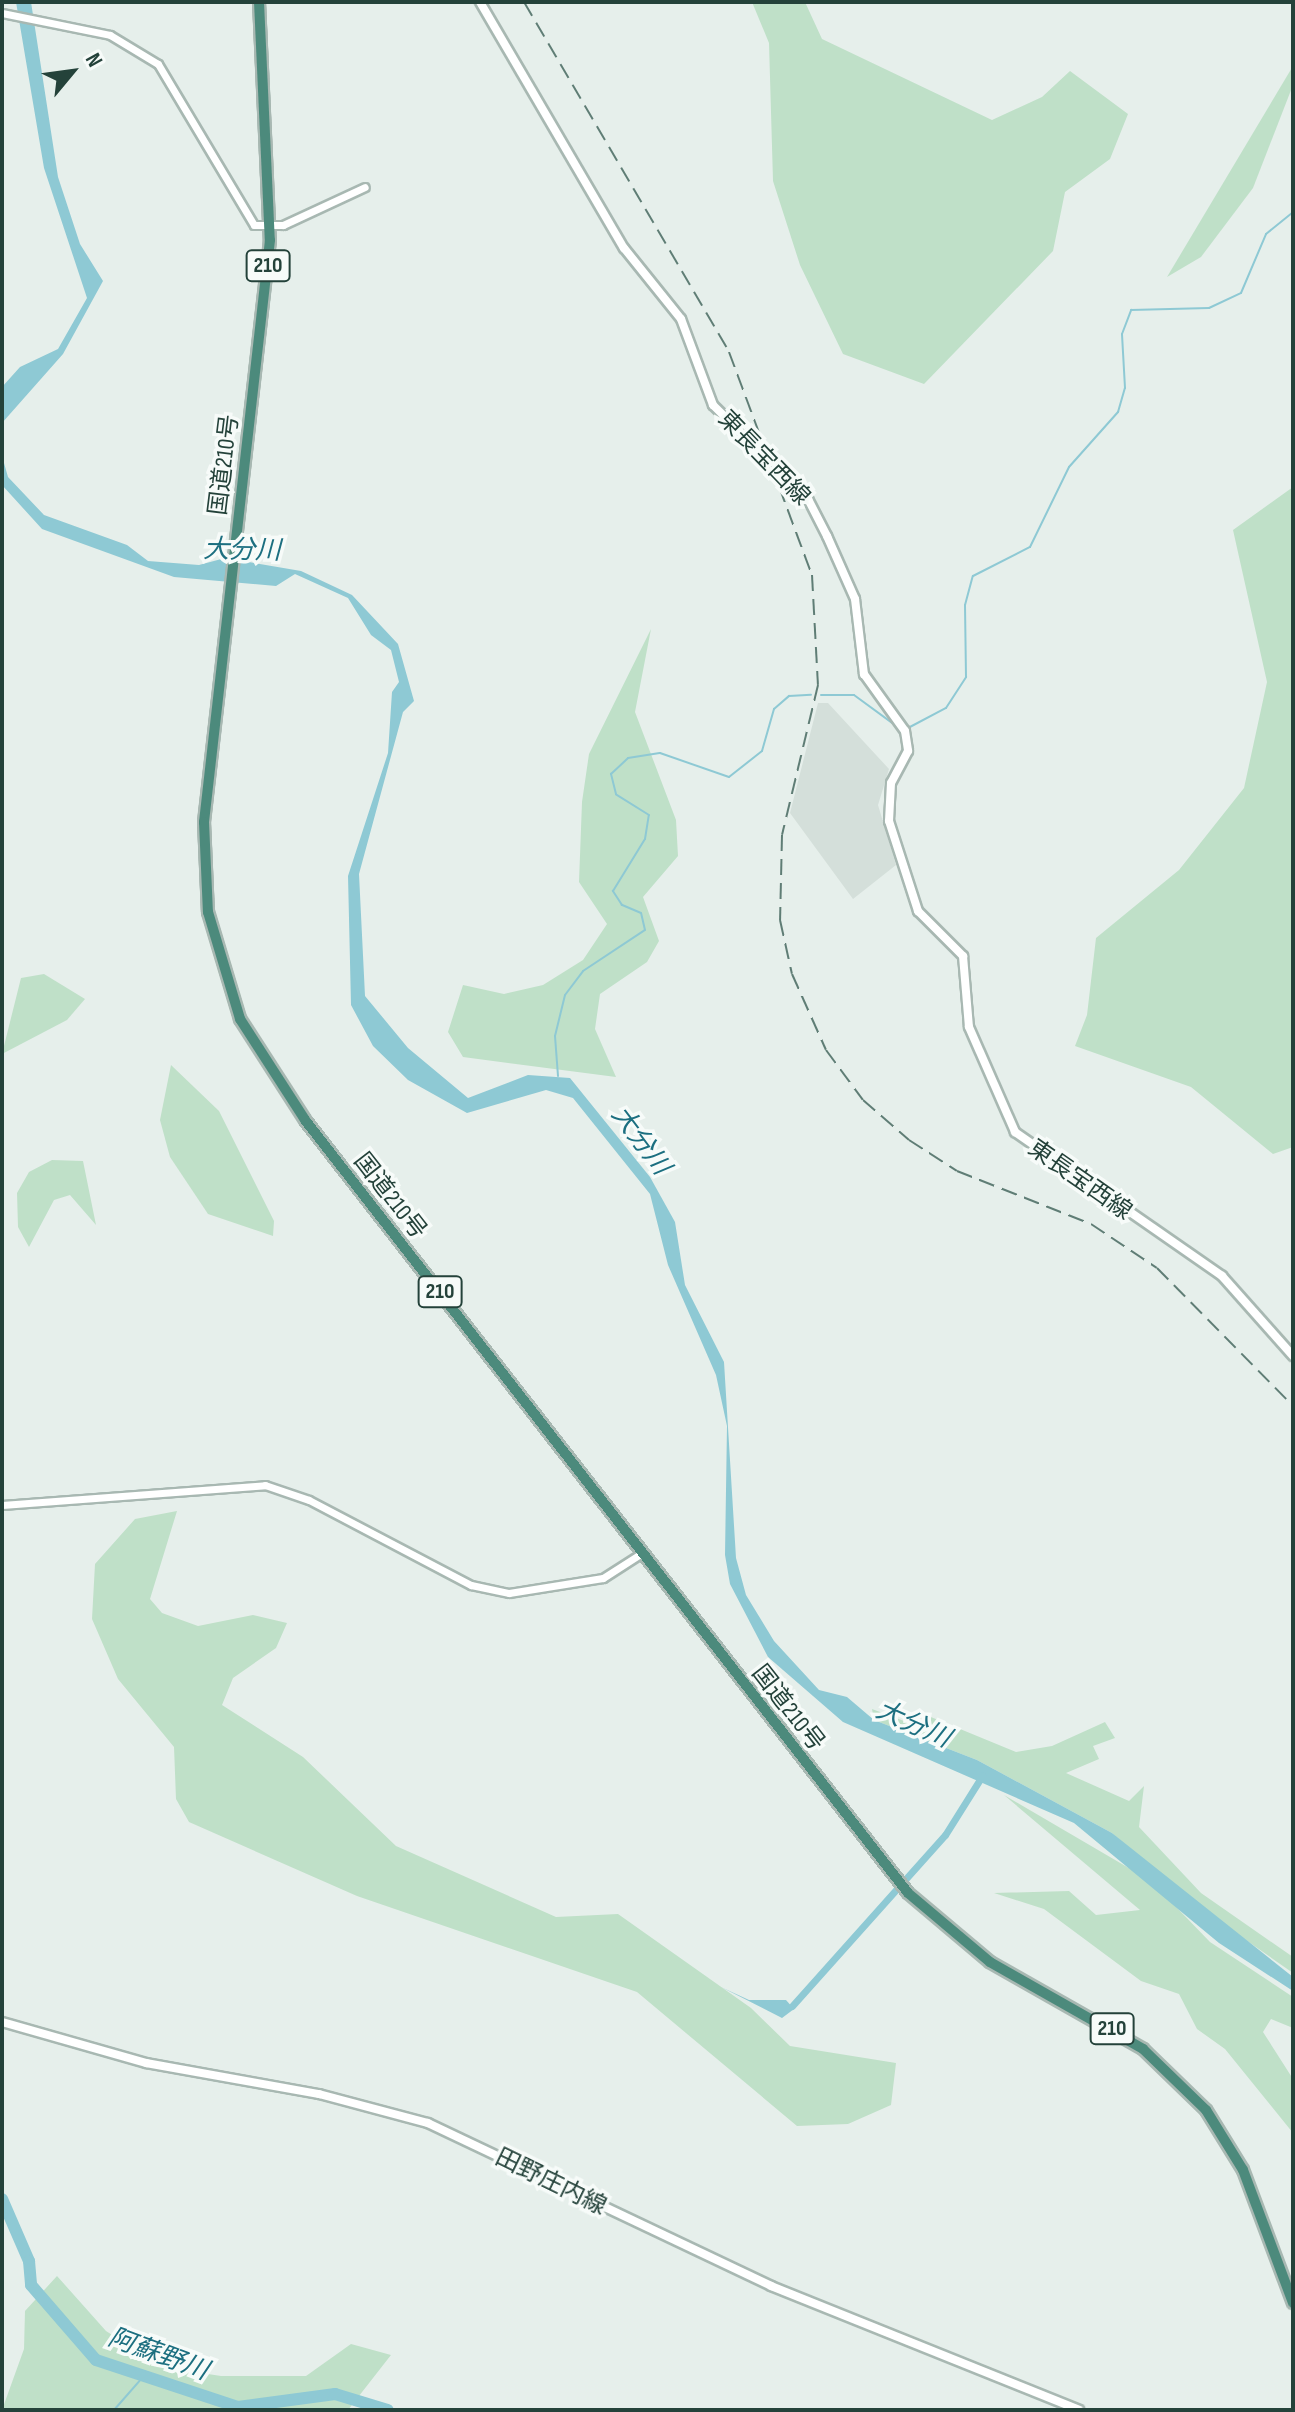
<!DOCTYPE html>
<meta charset="utf-8">
<style>
body{margin:0}
#map{position:relative;width:1295px;height:2412px;overflow:hidden;background:#e6efeb;font-family:"Sofia Sans Condensed","Noto Sans JP",sans-serif}
div>[style]{position:absolute}
.built>*{inset:0;background:#d4dfda}
.green>*{inset:0;background:#bfe0c8}
.water>*{inset:0;background:#8ec9d4}
.stream>*{height:2px;margin:-1px;padding:0 1px;transform-origin:1px;border-radius:1px;background:#8ec9d4}
.canal>*{height:7px;margin:-3.5px;padding:0 3.5px;transform-origin:3.5px;border-radius:3.5px;background:#8ec9d4}
.river>*{height:12px;margin:-6px;padding:0 6px;transform-origin:6px;border-radius:6px;background:#8ec9d4}
.roads{filter:drop-shadow(2px 0 #a8b8b2) drop-shadow(-2px 0 #a8b8b2) drop-shadow(0 2px #a8b8b2) drop-shadow(0 -2px #a8b8b2)}
.tertiary>*{height:7px;margin:-3.5px;padding:0 3.5px;transform-origin:3.5px;border-radius:3.5px;background:#fff}
.secondary>*{height:8px;margin:-4px;padding:0 4px;transform-origin:4px;border-radius:4px;background:#fff}
.trunk>*{height:10px;margin:-5px;padding:0 5px;transform-origin:5px;border-radius:5px;background:#4c8a7c}
.rail>*{height:2px;margin-top:-1px;transform-origin:0;background:repeating-linear-gradient(90deg,#5f7d75 0 16px,transparent 0 24px)}
span{translate:-50% -50%;white-space:nowrap;text-align:center;line-height:1.15;-webkit-text-stroke:7px #f7fbf9;paint-order:stroke}
.shield-label span{padding:2px 6px;background:#f7fbf9;border:2px solid;border-radius:6px;-webkit-text-stroke-width:0}
.shield-label{font-size:22px;color:#24423a;font-weight:700}
.street-label{font-size:24px;color:#24423a}
.water-label{font-size:26px;color:#1c6f80;font-style:italic}
.frame{position:absolute;inset:0;border:4px solid #24423a;pointer-events:none}
.north{position:absolute;left:32px;top:32px;width:80px;height:80px;-webkit-text-stroke:6px #f7fbf9;paint-order:stroke;rotate:61deg;font-size:22px;font-weight:700;line-height:32px;text-align:center;color:#24423a}
.north::after{content:'';display:block;margin:auto;width:28px;height:36px;background:#24423a;clip-path:polygon(50% 0,100% 100%,50% 72%,0 100%)}
</style>
<div id="map">
<div class="built">
<div style="clip-path:polygon(818px 703px,828px 703px,889px 769px,878px 805px,896px 865px,853px 899px,790px 813px)"></div>
</div>
<div class="green">
<div style="clip-path:polygon(752px 2px,805px 2px,822px 39px,992px 120px,1042px 97px,1070px 71px,1128px 114px,1110px 159px,1065px 192px,1053px 251px,924px 384px,843px 354px,800px 265px,773px 181px,769px 43px)"></div>
<div style="clip-path:polygon(1293px 66px,1293px 85px,1253px 188px,1201px 257px,1167px 277px)"></div>
<div style="clip-path:polygon(1293px 487px,1293px 1147px,1273px 1154px,1191px 1087px,1075px 1046px,1087px 1015px,1096px 938px,1179px 870px,1244px 788px,1267px 682px,1233px 530px)"></div>
<div style="clip-path:polygon(651px 629px,635px 712px,676px 820px,678px 856px,643px 897px,659px 941px,647px 962px,600px 994px,595px 1029px,616px 1077px,463px 1057px,448px 1032px,463px 985px,504px 994px,543px 985px,583px 960px,607px 924px,579px 882px,582px 802px,589px 754px)"></div>
<div style="clip-path:polygon(44px 974px,85px 999px,67px 1020px,2px 1054px,21px 978px)"></div>
<div style="clip-path:polygon(171px 1065px,219px 1111px,274px 1221px,273px 1236px,208px 1214px,170px 1157px,160px 1120px)"></div>
<div style="clip-path:polygon(52px 1160px,83px 1161px,96px 1225px,70px 1195px,54px 1200px,29px 1247px,18px 1227px,17px 1193px,29px 1172px)"></div>
<div style="clip-path:polygon(177px 1511px,150px 1599px,162px 1613px,198px 1626px,253px 1615px,287px 1623px,276px 1648px,233px 1678px,222px 1705px,303px 1757px,396px 1846px,556px 1917px,618px 1914px,751px 2008px,790px 2046px,896px 2063px,891px 2105px,848px 2124px,797px 2126px,637px 1992px,357px 1896px,189px 1822px,176px 1799px,174px 1747px,118px 1679px,92px 1619px,95px 1564px,135px 1519px)"></div>
<div style="clip-path:polygon(872px 1709px,920px 1727px,926px 1715px,1016px 1752px,1052px 1746px,1105px 1722px,1115px 1738px,1093px 1746px,1099px 1759px,1066px 1773px,1129px 1801px,1144px 1786px,1139px 1827px,1201px 1893px,1293px 1957px,1293px 1973px,1186px 1898px,1112px 1833px,977px 1760px,874px 1720px)"></div>
<div style="clip-path:polygon(1004px 1795px,1151px 1881px,1210px 1942px,1293px 1997px,1293px 2028px,1271px 2019px,1263px 2032px,1293px 2079px,1293px 2133px,1225px 2049px,1197px 2029px,1179px 1994px,1141px 1981px,1044px 1909px,994px 1893px,1069px 1891px,1096px 1915px,1140px 1910px)"></div>
<div style="clip-path:polygon(57px 2276px,106px 2331px,162px 2367px,221px 2376px,306px 2376px,351px 2344px,391px 2355px,348px 2410px,2px 2410px,24px 2349px,25px 2311px)"></div>
</div>
<div class="water">
<div style="clip-path:polygon(16px 2px,31px 2px,58px 177px,80px 244px,103px 281px,63px 354px,2px 423px,2px 387px,20px 367px,58px 349px,87px 298px,44px 168px)"></div>
<div style="clip-path:polygon(2px 456px,8px 477px,44px 515px,127px 545px,148px 561px,199px 565px,225px 558px,301px 571px,352px 595px,398px 644px,414px 701px,403px 712px,359px 874px,365px 996px,408px 1048px,468px 1098px,528px 1075px,570px 1078px,650px 1177px,675px 1222px,685px 1285px,724px 1362px,736px 1558px,746px 1595px,774px 1641px,819px 1690px,847px 1697px,874px 1720px,977px 1760px,1112px 1833px,1293px 1977px,1293px 1991px,1219px 1943px,1074px 1823px,843px 1722px,768px 1657px,730px 1584px,725px 1555px,727px 1426px,716px 1375px,668px 1265px,650px 1194px,573px 1098px,546px 1090px,467px 1113px,408px 1080px,373px 1046px,351px 1005px,348px 876px,388px 753px,392px 692px,399px 682px,391px 650px,371px 635px,348px 598px,295px 574px,276px 586px,174px 577px,42px 529px,2px 485px)"></div>
<div style="clip-path:polygon(721px 1987px,749px 2000px,786px 2000px,794px 2009px,782px 2018px)"></div>
</div>
<div class="stream">
<div style="left:821px;top:695px;width:33px"></div>
<div style="left:854px;top:695px;width:51px;rotate:36.2deg"></div>
<div style="left:908px;top:728px;width:43px;rotate:-27.8deg"></div>
<div style="left:946px;top:708px;width:37px;rotate:-57deg"></div>
<div style="left:966px;top:677px;width:72px;rotate:-90.8deg"></div>
<div style="left:965px;top:605px;width:30px;rotate:-75deg"></div>
<div style="left:973px;top:576px;width:64px;rotate:-27deg"></div>
<div style="left:1030px;top:547px;width:89px;rotate:-64deg"></div>
<div style="left:1069px;top:467px;width:74px;rotate:-48.3deg"></div>
<div style="left:1118px;top:412px;width:25px;rotate:-74deg"></div>
<div style="left:1125px;top:388px;width:54px;rotate:-93.2deg"></div>
<div style="left:1122px;top:334px;width:26px;rotate:-69deg"></div>
<div style="left:1131px;top:310px;width:78px;rotate:-1.5deg"></div>
<div style="left:1209px;top:308px;width:35px;rotate:-25deg"></div>
<div style="left:1241px;top:293px;width:64px;rotate:-67deg"></div>
<div style="left:1266px;top:234px;width:35px;rotate:-39deg"></div>
<div style="left:558px;top:1076px;width:40px;rotate:-94.3deg"></div>
<div style="left:555px;top:1036px;width:42px;rotate:-76.3deg"></div>
<div style="left:565px;top:995px;width:30px;rotate:-53deg"></div>
<div style="left:583px;top:971px;width:74px;rotate:-33.5deg"></div>
<div style="left:645px;top:930px;width:17px;rotate:-103deg"></div>
<div style="left:641px;top:913px;width:21px;rotate:-157deg"></div>
<div style="left:622px;top:905px;width:17px;rotate:-123deg"></div>
<div style="left:613px;top:891px;width:61px;rotate:-58.4deg"></div>
<div style="left:645px;top:839px;width:24px;rotate:-81deg"></div>
<div style="left:649px;top:815px;width:39px;rotate:-148deg"></div>
<div style="left:616px;top:794px;width:21px;rotate:-104deg"></div>
<div style="left:611px;top:774px;width:23px;rotate:-43deg"></div>
<div style="left:628px;top:758px;width:32px;rotate:-9deg"></div>
<div style="left:660px;top:753px;width:73px;rotate:19.2deg"></div>
<div style="left:729px;top:777px;width:42px;rotate:-38.2deg"></div>
<div style="left:762px;top:751px;width:44px;rotate:-74.1deg"></div>
<div style="left:774px;top:709px;width:20px;rotate:-41deg"></div>
<div style="left:789px;top:696px;width:22px;rotate:-3deg"></div>
<div style="left:114px;top:2410px;width:44px;rotate:-48.7deg"></div>
</div>
<div class="canal">
<div style="left:792px;top:2006px;width:229px;rotate:-48.2deg"></div>
<div style="left:945px;top:1835px;width:70px;rotate:-57.9deg"></div>
</div>
<div class="river">
<div style="left:2px;top:2199px;width:68px;rotate:66.5deg"></div>
<div style="left:29px;top:2261px;width:24px;rotate:85deg"></div>
<div style="left:31px;top:2285px;width:99px;rotate:49.1deg"></div>
<div style="left:96px;top:2360px;width:150px;rotate:18.3deg"></div>
<div style="left:238px;top:2407px;width:98px;rotate:-7.6deg"></div>
<div style="left:335px;top:2394px;width:55px;rotate:16.8deg"></div>
</div>
<div class="roads">
<div class="tertiary">
<div style="left:2px;top:13px;width:110px;rotate:11.5deg"></div>
<div style="left:110px;top:35px;width:56px;rotate:31.1deg"></div>
<div style="left:158px;top:64px;width:187px;rotate:59.2deg"></div>
<div style="left:254px;top:225px;width:29px"></div>
<div style="left:283px;top:225px;width:90px;rotate:-24.9deg"></div>
<div style="left:2px;top:1505px;width:264px;rotate:-4.3deg"></div>
<div style="left:265px;top:1485px;width:46px;rotate:18.8deg"></div>
<div style="left:309px;top:1500px;width:183px;rotate:27.7deg"></div>
<div style="left:471px;top:1585px;width:39px;rotate:12deg"></div>
<div style="left:509px;top:1593px;width:95px;rotate:-9.1deg"></div>
<div style="left:603px;top:1578px;width:46px;rotate:-32.7deg"></div>
</div>
<div class="secondary">
<div style="left:480px;top:2px;width:285px;rotate:59.7deg"></div>
<div style="left:624px;top:248px;width:91px;rotate:51.2deg"></div>
<div style="left:681px;top:319px;width:92px;rotate:69.6deg"></div>
<div style="left:713px;top:405px;width:134px;rotate:44.7deg"></div>
<div style="left:808px;top:499px;width:42px;rotate:62.8deg"></div>
<div style="left:827px;top:536px;width:69px;rotate:66deg"></div>
<div style="left:855px;top:599px;width:76px;rotate:83.2deg"></div>
<div style="left:864px;top:674px;width:70px;rotate:54.3deg"></div>
<div style="left:905px;top:731px;width:20px;rotate:81deg"></div>
<div style="left:908px;top:751px;width:36px;rotate:118deg"></div>
<div style="left:891px;top:783px;width:38px;rotate:93deg"></div>
<div style="left:889px;top:821px;width:95px;rotate:72.1deg"></div>
<div style="left:918px;top:911px;width:64px;rotate:45deg"></div>
<div style="left:963px;top:956px;width:71px;rotate:85.2deg"></div>
<div style="left:969px;top:1027px;width:115px;rotate:66.3deg"></div>
<div style="left:1015px;top:1132px;width:252px;rotate:34.8deg"></div>
<div style="left:1222px;top:1276px;width:107px;rotate:48.4deg"></div>
<div style="left:2px;top:2022px;width:150px;rotate:15.9deg"></div>
<div style="left:146px;top:2063px;width:176px;rotate:10.2deg"></div>
<div style="left:319px;top:2094px;width:113px;rotate:14.9deg"></div>
<div style="left:428px;top:2123px;width:380px;rotate:25.4deg"></div>
<div style="left:771px;top:2286px;width:332px;rotate:21.9deg"></div>
</div>
<div class="trunk">
<div style="left:259px;top:2px;width:238px;rotate:87.4deg"></div>
<div style="left:270px;top:240px;width:586px;rotate:96.47deg"></div>
<div style="left:204px;top:822px;width:90px;rotate:87.5deg"></div>
<div style="left:208px;top:912px;width:112px;rotate:73.3deg"></div>
<div style="left:240px;top:1019px;width:120px;rotate:57.2deg"></div>
<div style="left:305px;top:1120px;width:980px;rotate:52.04deg"></div>
<div style="left:908px;top:1893px;width:107px;rotate:40.1deg"></div>
<div style="left:990px;top:1962px;width:176px;rotate:29.6deg"></div>
<div style="left:1143px;top:2049px;width:88px;rotate:44.1deg"></div>
<div style="left:1206px;top:2110px;width:70px;rotate:58.3deg"></div>
<div style="left:1243px;top:2170px;width:142px;rotate:69.4deg"></div>
</div>
</div>
<div class="rail">
<div style="left:524px;top:2px;width:406px;rotate:59.6deg"></div>
<div style="left:729px;top:352px;width:238px;rotate:69.6deg"></div>
<div style="left:812px;top:575px;width:110px;rotate:86.9deg"></div>
<div style="left:818px;top:685px;width:154px;rotate:103.5deg"></div>
<div style="left:782px;top:835px;width:85px;rotate:91.3deg"></div>
<div style="left:780px;top:920px;width:55px;rotate:77.5deg"></div>
<div style="left:792px;top:974px;width:83px;rotate:65.9deg"></div>
<div style="left:826px;top:1050px;width:62px;rotate:53.5deg"></div>
<div style="left:863px;top:1100px;width:61px;rotate:41deg"></div>
<div style="left:909px;top:1140px;width:57px;rotate:32.9deg"></div>
<div style="left:957px;top:1171px;width:144px;rotate:21.6deg"></div>
<div style="left:1091px;top:1224px;width:79px;rotate:33.7deg"></div>
<div style="left:1157px;top:1268px;width:194px;rotate:45.4deg"></div>
</div>
<div class="shield-label">
<span style="left:268px;top:266px">210</span>
<span style="left:440px;top:1292px">210</span>
<span style="left:1112px;top:2029px">210</span>
</div>
<div class="street-label">
<span style="left:764px;top:458px;rotate:46deg">東長宝西線</span>
<span style="left:224px;top:465px;rotate:-83deg">国道210号</span>
<span style="left:1080px;top:1180px;rotate:35deg">東長宝西線</span>
<span style="left:390px;top:1196px;rotate:52deg">国道210号</span>
<span style="left:788px;top:1708px;rotate:52deg">国道210号</span>
<span style="left:551px;top:2182px;rotate:26deg">田野庄内線</span>
</div>
<div class="water-label">
<span style="left:242px;top:551px;rotate:1deg">大分川</span>
<span style="left:640px;top:1141px;rotate:53deg">大分川</span>
<span style="left:913px;top:1725px;rotate:24deg">大分川</span>
<span style="left:158px;top:2355px;rotate:20deg">阿蘇野川</span>
</div>
<div class="frame"></div>
<div class="north">N</div>
</div>
